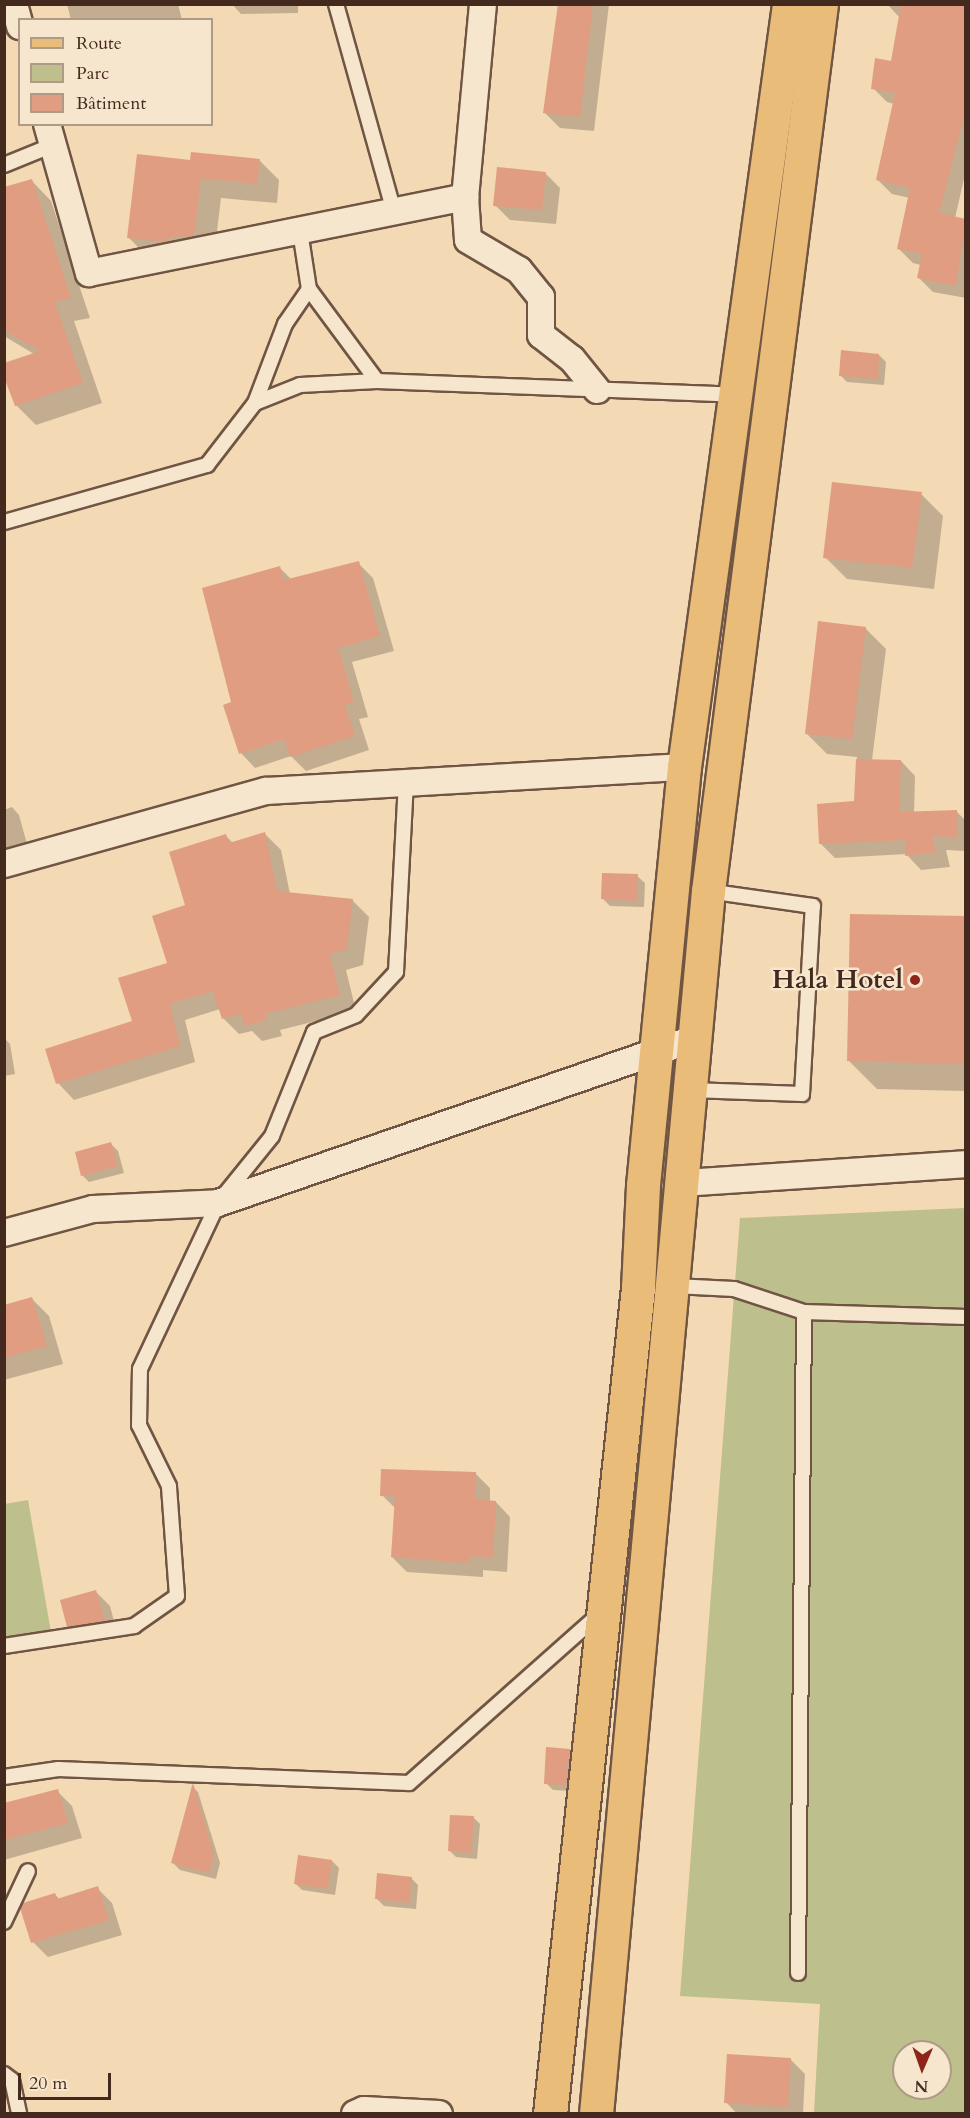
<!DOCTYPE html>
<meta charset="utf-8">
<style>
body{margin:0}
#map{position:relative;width:970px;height:2118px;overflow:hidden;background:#f3d9b4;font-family:Cardo,serif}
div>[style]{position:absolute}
.green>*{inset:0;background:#bdbf8c}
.shadow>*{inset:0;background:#0003}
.building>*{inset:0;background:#e09d82}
.roads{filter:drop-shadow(2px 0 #705544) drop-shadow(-2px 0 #705544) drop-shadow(0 2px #705544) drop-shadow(0 -2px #705544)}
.service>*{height:14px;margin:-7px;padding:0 7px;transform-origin:7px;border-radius:7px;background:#f7e6ce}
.minor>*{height:26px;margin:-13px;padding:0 13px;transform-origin:13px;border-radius:13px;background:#f7e6ce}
.primary>*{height:33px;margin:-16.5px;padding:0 16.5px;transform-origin:16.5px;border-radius:16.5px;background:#eabc7a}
.dots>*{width:16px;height:16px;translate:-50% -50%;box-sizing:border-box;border:3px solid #f7e6ce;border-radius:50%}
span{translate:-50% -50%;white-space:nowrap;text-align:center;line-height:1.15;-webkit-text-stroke:5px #f7e6ce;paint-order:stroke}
.poi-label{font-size:26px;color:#44291e;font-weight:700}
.right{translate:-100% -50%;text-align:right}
.frame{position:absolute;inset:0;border:6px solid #44291e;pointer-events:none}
.legend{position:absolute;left:18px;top:18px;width:195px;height:108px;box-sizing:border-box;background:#f7e6ce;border:2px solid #af9a88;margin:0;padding:8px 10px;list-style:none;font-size:18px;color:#44291e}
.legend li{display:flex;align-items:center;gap:12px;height:30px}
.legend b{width:30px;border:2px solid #af9a88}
.north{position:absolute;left:892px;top:2040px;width:60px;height:60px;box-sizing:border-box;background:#f7e6ce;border:2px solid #af9a88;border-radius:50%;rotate:182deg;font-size:16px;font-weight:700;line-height:24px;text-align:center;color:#44291e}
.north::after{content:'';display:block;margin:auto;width:21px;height:27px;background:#8f2418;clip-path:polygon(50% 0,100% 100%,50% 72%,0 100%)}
.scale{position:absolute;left:18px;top:2073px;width:93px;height:27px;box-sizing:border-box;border:3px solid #44291e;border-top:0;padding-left:8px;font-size:18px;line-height:21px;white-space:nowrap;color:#44291e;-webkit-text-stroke:4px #f7e6ce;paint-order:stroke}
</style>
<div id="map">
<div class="green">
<div style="clip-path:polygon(evenodd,965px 1208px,965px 2113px,814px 2113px,820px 2004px,680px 1996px,740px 1218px,965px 1208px,904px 2052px,940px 2052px,940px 2088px,904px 2088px,904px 2052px)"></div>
<div style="clip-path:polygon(28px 1500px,52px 1638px,5px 1646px,5px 1504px)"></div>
</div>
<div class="shadow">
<div style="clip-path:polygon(67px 4px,178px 4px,182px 20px,71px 20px)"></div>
<div style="clip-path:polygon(232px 4px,298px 4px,298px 13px,241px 14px)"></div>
<div style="clip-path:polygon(559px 4px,609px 4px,594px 131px,560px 128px,545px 113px)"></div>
<div style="clip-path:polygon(887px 4px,966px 4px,966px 170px,955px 218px,966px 220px,966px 298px,933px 292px,919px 278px,921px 265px,913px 263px,899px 249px,910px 198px,892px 194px,878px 180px,894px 104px,887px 102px,873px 88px,892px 63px,900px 18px)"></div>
<div style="clip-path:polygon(259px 160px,279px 180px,277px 203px,221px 198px,214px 256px,149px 258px,128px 237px,192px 162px)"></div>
<div style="clip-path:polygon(545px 173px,560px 188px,556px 224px,510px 220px,495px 205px)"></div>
<div style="clip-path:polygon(31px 180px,51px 201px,90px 318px,74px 321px,102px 403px,36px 425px,16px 405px,34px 354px,4px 336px,4px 189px)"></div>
<div style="clip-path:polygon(879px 355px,886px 362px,884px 385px,847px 382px,840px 375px)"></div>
<div style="clip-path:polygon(921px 494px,943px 516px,934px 589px,847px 579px,825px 557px)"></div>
<div style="clip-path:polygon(358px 563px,373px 578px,394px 651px,352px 662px,368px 717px,359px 719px,369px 750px,306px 771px,291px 756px,255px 768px,241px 753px,233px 703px,280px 568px,292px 580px)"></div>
<div style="clip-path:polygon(865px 628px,886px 649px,872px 760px,901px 761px,915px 776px,914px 813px,956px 811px,966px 821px,966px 851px,946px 850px,950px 867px,921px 870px,906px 854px,835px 858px,820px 843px,856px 803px,857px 757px,827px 754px,806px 733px)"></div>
<div style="clip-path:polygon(12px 807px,19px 815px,27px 844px,4px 850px,4px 810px)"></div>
<div style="clip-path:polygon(265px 834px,281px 850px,290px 894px,353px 901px,369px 917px,363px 965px,346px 970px,356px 1011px,280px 1030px,282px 1036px,262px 1041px,252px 1031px,239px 1034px,223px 1018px,220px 1009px,185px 1020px,195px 1062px,74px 1100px,58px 1083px,134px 1022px,169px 964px,187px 906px,226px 836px,233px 843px)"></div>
<div style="clip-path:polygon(637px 876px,645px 883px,644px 907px,610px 906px,603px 899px)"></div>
<div style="clip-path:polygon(966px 918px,966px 1091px,877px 1089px,849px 1061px)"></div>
<div style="clip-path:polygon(4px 1038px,10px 1044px,15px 1074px,4px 1076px)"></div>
<div style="clip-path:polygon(111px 1144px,118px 1151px,124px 1173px,89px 1182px,82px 1175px)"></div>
<div style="clip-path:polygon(32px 1299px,49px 1316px,63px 1364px,4px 1380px,4px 1307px)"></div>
<div style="clip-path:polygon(475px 1473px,490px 1488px,490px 1502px,496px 1502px,510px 1517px,507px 1572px,483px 1570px,483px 1577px,407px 1572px,392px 1557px,396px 1509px,382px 1495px)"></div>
<div style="clip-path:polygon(95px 1591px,110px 1606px,118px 1636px,83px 1641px,69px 1626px)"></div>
<div style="clip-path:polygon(569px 1750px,577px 1757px,573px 1791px,553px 1790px,546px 1783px)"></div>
<div style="clip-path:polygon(192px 1786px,198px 1792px,220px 1863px,216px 1879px,180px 1870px,173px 1863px)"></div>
<div style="clip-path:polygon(57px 1791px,72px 1806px,82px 1838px,4px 1860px,4px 1805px)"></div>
<div style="clip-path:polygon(473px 1817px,480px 1824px,477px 1859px,456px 1857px,449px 1850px)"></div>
<div style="clip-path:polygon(332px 1861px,339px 1868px,335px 1895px,302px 1890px,295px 1883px)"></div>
<div style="clip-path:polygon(411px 1878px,418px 1885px,416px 1909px,384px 1906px,377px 1899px)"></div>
<div style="clip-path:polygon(97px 1888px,112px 1903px,122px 1935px,48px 1957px,33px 1942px,55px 1894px,59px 1899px)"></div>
<div style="clip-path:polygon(790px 2059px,805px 2074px,803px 2114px,737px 2114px,726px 2102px)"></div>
</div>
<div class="building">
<div style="clip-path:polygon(558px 4px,593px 4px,580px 117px,543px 113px)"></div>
<div style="clip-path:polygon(901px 4px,966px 4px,966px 109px,939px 213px,966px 219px,956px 286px,917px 278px,922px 254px,897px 249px,910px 188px,876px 180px,895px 93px,871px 89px,875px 58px,891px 61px)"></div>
<div style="clip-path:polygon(191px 152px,260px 159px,257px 184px,201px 178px,194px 236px,169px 237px,165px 242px,127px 238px,137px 154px,190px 160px)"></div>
<div style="clip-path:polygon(497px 167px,546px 172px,542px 210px,493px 206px)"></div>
<div style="clip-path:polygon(32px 179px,71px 298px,55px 302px,83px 383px,15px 406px,4px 377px,4px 363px,40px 351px,4px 330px,4px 187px)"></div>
<div style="clip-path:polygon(841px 350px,879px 354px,878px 379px,839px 376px)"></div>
<div style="clip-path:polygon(832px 482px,922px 492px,912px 568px,823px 558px)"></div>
<div style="clip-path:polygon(359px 561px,380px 636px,338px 648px,354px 702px,345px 705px,355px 736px,290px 757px,284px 739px,239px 754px,223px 705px,231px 702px,202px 588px,280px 566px,284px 580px)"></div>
<div style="clip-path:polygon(818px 621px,866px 627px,852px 739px,805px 734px)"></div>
<div style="clip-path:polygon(856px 759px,901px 760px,899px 812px,957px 810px,957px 837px,932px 836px,936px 852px,905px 856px,906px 840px,819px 844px,817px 804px,854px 801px)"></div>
<div style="clip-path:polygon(265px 832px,277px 891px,353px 899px,347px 949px,330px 954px,340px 995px,265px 1014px,267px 1020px,245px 1026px,240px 1014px,222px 1019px,213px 991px,170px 1004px,180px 1046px,56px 1084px,45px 1049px,132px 1021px,118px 978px,167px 963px,152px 916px,185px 905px,169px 852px,226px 834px,229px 843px)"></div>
<div style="clip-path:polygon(602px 873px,638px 874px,637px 901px,601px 899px)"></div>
<div style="clip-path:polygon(850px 914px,966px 916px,966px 1064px,847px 1061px)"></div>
<div style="clip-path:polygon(111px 1142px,118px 1166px,81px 1176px,75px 1152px)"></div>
<div style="clip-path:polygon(32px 1297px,47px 1346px,4px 1358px,4px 1305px)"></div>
<div style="clip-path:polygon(381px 1469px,476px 1472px,475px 1499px,496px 1501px,493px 1558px,469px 1556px,469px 1563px,391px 1557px,395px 1496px,380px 1496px)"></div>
<div style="clip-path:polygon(96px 1590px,105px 1621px,67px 1627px,60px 1600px)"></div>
<div style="clip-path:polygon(546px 1747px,570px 1749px,566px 1785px,544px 1784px)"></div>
<div style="clip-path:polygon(193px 1783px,214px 1855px,209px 1873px,171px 1863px)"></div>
<div style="clip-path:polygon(58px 1789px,68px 1823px,4px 1840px,4px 1803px)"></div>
<div style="clip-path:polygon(450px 1815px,474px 1816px,471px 1853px,448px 1851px)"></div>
<div style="clip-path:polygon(298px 1855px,332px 1860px,328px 1889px,294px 1884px)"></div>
<div style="clip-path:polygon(377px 1873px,412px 1877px,409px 1903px,375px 1899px)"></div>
<div style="clip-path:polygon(98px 1886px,109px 1920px,31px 1943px,20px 1908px,23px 1903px,55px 1893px,57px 1899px)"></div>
<div style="clip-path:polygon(727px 2054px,791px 2058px,788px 2107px,724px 2103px)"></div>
</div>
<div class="roads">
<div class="service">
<div style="left:336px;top:4px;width:216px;rotate:74.4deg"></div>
<div style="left:4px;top:165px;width:53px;rotate:-22.2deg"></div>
<div style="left:300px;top:231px;width:59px;rotate:81.2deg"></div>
<div style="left:309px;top:289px;width:114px;rotate:53.5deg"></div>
<div style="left:255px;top:403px;width:85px;rotate:-69.2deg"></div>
<div style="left:285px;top:324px;width:42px;rotate:-55.6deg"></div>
<div style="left:4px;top:522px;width:211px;rotate:-15.7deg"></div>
<div style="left:207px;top:465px;width:78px;rotate:-52.3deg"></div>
<div style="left:255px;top:403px;width:48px;rotate:-21.8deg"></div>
<div style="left:300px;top:385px;width:77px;rotate:-3deg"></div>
<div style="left:377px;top:381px;width:359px;rotate:2.2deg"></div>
<div style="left:691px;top:1090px;width:111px;rotate:2.1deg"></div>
<div style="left:802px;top:1094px;width:188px;rotate:-86.7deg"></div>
<div style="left:813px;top:906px;width:106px;rotate:-171.9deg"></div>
<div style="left:674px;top:1286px;width:60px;rotate:2.9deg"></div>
<div style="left:734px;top:1289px;width:74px;rotate:18.2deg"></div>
<div style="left:804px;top:1312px;width:162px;rotate:1.8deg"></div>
<div style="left:4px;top:1646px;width:132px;rotate:-8.7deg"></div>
<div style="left:134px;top:1626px;width:52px;rotate:-34.9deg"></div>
<div style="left:177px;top:1596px;width:110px;rotate:-94.2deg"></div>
<div style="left:169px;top:1486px;width:68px;rotate:-116.2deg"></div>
<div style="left:139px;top:1425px;width:56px;rotate:-89deg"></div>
<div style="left:140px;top:1369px;width:183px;rotate:-64.8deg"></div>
<div style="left:218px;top:1203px;width:86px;rotate:-51.1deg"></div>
<div style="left:272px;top:1136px;width:112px;rotate:-68deg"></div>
<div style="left:314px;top:1032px;width:45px;rotate:-22deg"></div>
<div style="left:356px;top:1015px;width:59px;rotate:-47.1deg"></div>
<div style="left:396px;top:972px;width:190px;rotate:-87deg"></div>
<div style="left:4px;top:1777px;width:55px;rotate:-8.4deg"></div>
<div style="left:58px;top:1769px;width:351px;rotate:2.3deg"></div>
<div style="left:409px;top:1783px;width:253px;rotate:-41.6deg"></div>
<div style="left:4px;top:1922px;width:56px;rotate:-64.8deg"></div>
<div style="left:798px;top:1973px;width:661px;rotate:-89.48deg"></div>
<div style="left:4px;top:2074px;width:10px;rotate:37deg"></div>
<div style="left:12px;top:2080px;width:35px;rotate:78deg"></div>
</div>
<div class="minor">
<div style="left:14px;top:4px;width:23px;rotate:75deg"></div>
<div style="left:483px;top:4px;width:194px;rotate:95.3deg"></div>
<div style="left:465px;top:197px;width:43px;rotate:86deg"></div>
<div style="left:468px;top:240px;width:59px;rotate:30.5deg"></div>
<div style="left:519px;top:270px;width:35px;rotate:51deg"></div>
<div style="left:541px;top:297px;width:38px;rotate:90deg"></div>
<div style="left:541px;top:335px;width:39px;rotate:38deg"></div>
<div style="left:572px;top:359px;width:40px;rotate:51deg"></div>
<div style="left:47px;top:124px;width:155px;rotate:74.3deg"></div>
<div style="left:89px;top:273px;width:384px;rotate:-11.4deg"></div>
<div style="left:4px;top:864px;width:272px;rotate:-15.6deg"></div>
<div style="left:266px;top:791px;width:419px;rotate:-3.3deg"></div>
<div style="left:683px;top:1183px;width:284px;rotate:-3.8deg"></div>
<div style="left:4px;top:1233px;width:92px;rotate:-15.1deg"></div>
<div style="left:93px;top:1209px;width:125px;rotate:-2.7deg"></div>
<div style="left:218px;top:1203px;width:506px;rotate:-19.04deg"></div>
<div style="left:355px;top:2114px;width:10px;rotate:-24deg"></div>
<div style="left:364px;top:2110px;width:75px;rotate:3.1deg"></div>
</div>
<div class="primary">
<div style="left:550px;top:2114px;width:831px;rotate:-83.92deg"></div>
<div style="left:638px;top:1288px;width:103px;rotate:-87.2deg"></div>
<div style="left:643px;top:1185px;width:420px;rotate:-84.4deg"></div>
<div style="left:684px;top:767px;width:770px;rotate:-82.16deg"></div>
<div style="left:596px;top:2114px;width:1228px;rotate:-84.77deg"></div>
<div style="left:708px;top:891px;width:894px;rotate:-82.74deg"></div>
</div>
</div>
<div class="dots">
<div style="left:915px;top:980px;background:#8f2418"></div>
</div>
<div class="poi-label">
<span class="right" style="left:903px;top:980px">Hala Hotel</span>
</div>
<div class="frame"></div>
<ul class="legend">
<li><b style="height:8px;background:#eabc7a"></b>Route</li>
<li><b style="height:16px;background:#bdbf8c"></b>Parc</li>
<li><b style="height:16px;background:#e09d82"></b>Bâtiment</li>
</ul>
<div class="north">N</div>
<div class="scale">20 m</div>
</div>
